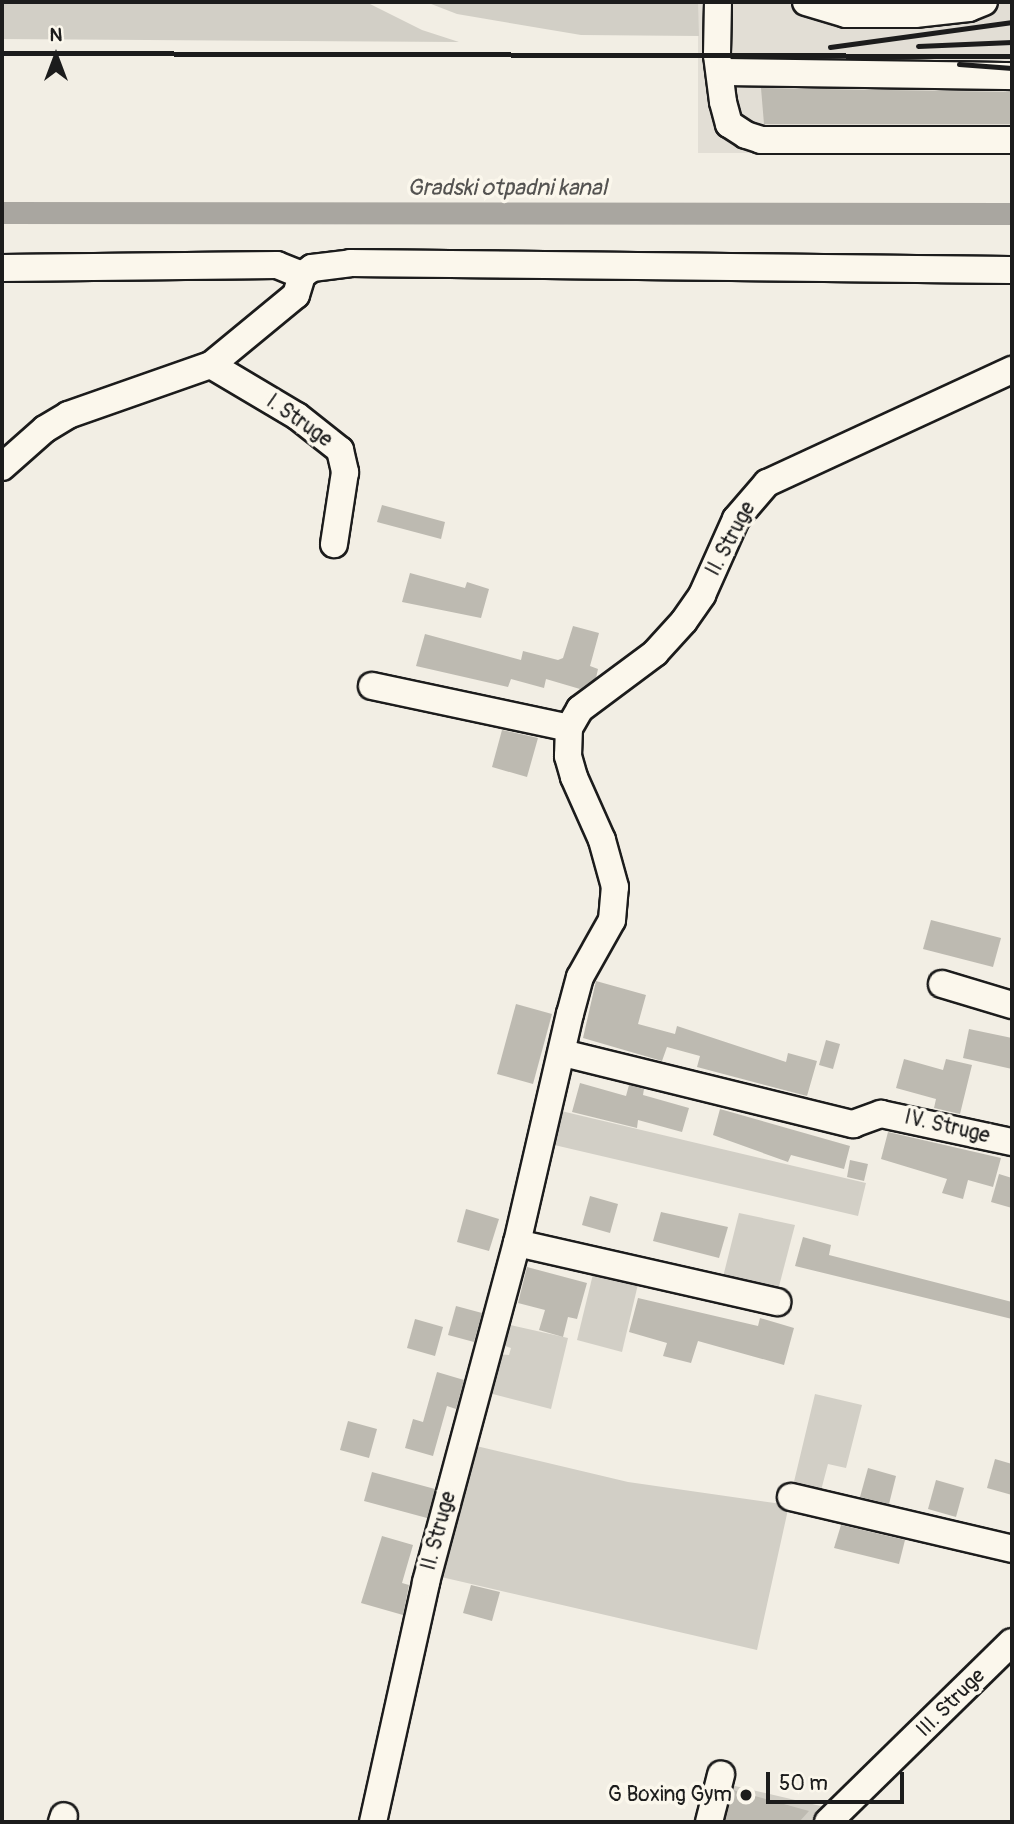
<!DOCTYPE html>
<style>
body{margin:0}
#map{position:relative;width:1014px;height:1824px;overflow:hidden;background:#f2eee4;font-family:Pangolin,sans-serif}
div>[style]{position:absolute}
.built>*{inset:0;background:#e2ded5}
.green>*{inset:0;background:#d2cfc6}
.water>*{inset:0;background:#a9a6a0}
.building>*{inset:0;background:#bdbab1}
.roads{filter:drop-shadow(2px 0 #1c1c1c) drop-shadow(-2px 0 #1c1c1c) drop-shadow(0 2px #1c1c1c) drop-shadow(0 -2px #1c1c1c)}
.minor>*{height:26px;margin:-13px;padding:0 13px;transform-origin:13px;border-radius:13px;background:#fbf7ec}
.rail>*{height:5px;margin:-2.5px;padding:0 2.5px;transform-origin:2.5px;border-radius:2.5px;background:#1c1c1c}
.dots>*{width:19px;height:19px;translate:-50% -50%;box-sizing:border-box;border:4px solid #fbf7ec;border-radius:50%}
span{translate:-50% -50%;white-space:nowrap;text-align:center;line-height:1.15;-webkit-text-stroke:7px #fbf7ec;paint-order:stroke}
.street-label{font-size:21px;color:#1c1c1c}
.poi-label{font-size:21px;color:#1c1c1c}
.right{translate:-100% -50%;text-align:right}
.water-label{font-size:23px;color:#545351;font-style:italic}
.frame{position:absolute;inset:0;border:4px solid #1c1c1c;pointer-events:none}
.north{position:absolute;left:21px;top:21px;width:70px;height:70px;-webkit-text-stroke:5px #fbf7ec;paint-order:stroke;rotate:0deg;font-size:19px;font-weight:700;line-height:28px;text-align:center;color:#1c1c1c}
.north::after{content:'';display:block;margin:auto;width:24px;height:32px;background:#1c1c1c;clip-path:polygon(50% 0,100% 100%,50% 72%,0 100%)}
.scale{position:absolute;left:766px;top:1772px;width:138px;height:32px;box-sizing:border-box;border:4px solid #1c1c1c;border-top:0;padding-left:9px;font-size:21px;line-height:24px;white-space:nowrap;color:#1c1c1c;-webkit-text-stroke:5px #fbf7ec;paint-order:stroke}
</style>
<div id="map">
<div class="built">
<div style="clip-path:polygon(698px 2px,1012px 2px,1012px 153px,698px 153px)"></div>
</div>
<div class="green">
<div style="clip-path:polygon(2px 2px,366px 2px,422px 30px,459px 42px,2px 39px)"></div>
<div style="clip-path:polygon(426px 2px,698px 2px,699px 36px,581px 35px,457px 14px)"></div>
<div style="clip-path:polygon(557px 1110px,866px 1183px,858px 1216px,550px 1144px)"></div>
<div style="clip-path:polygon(739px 1213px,795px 1225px,777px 1294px,722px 1281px)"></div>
<div style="clip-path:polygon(594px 1270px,639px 1280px,622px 1352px,577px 1340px)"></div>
<div style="clip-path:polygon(501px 1323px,568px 1338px,551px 1409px,485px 1392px,497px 1354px,509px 1355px,511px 1348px,500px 1344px)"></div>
<div style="clip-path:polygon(815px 1394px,862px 1405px,846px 1468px,828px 1464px,819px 1498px,792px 1490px)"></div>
<div style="clip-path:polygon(472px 1445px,628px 1482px,789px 1505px,757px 1650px,437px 1576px)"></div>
<div style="clip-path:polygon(722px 1783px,825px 1807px,810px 1822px,711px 1822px)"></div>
</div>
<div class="water">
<div style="clip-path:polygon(2px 202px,1012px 203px,1012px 225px,2px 224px)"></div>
</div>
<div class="building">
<div style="clip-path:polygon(761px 88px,1012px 92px,1012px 124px,764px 124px)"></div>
<div style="clip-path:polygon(382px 505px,445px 522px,441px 539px,377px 522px)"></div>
<div style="clip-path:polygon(410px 573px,465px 588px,467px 582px,489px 589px,481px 618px,402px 602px)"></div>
<div style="clip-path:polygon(573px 626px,599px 633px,590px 666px,598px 669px,596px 678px,580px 689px,546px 679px,544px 688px,511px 679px,508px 687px,416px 666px,425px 634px,521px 660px,523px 651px,558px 660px,563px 658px)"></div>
<div style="clip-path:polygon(502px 730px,538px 738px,527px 777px,492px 767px)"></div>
<div style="clip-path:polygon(931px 920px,1001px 938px,993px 967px,923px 949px)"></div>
<div style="clip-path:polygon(596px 981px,646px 995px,638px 1024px,675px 1034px,677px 1026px,786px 1062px,788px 1053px,817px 1061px,807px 1096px,697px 1067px,700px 1056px,667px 1047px,662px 1061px,583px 1038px)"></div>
<div style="clip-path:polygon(516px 1004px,552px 1014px,533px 1084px,497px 1074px)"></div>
<div style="clip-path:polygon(969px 1029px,1012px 1038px,1012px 1069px,963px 1058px)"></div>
<div style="clip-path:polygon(826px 1040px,840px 1044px,833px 1069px,819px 1065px)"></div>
<div style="clip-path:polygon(904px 1059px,943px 1070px,946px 1059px,972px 1065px,960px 1114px,934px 1108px,936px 1099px,896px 1088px)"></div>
<div style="clip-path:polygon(580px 1083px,626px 1096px,629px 1085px,644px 1089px,643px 1095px,689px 1108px,682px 1132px,638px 1120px,637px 1128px,572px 1112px)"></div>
<div style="clip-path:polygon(720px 1109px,850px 1146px,844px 1169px,791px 1155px,788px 1162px,713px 1135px)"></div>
<div style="clip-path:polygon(888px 1132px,1001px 1158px,993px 1187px,968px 1180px,963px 1199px,942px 1193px,947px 1179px,881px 1159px)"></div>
<div style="clip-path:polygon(850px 1160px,868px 1164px,864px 1181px,847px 1177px)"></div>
<div style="clip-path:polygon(999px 1174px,1012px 1178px,1012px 1208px,991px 1202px)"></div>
<div style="clip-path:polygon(590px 1196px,618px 1204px,610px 1233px,582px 1225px)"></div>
<div style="clip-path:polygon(466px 1209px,499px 1219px,489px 1251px,457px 1242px)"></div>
<div style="clip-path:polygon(661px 1212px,728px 1227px,719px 1258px,653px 1241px)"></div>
<div style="clip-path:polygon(803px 1237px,831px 1245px,829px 1255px,1012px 1302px,1012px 1319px,795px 1266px)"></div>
<div style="clip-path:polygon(527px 1267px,587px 1283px,577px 1319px,568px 1317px,563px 1337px,539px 1330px,545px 1310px,518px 1303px)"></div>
<div style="clip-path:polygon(638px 1298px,758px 1326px,760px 1318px,794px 1328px,784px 1365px,698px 1341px,691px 1363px,663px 1356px,667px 1343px,629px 1332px)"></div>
<div style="clip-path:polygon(456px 1306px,482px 1313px,474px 1342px,448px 1335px)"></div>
<div style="clip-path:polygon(415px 1319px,443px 1327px,435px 1356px,407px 1348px)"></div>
<div style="clip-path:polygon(437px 1372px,464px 1380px,456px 1409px,447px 1406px,433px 1456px,405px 1448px,413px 1419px,423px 1422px)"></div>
<div style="clip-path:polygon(348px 1421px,377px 1429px,369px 1458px,340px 1450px)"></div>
<div style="clip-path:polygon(995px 1459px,1012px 1464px,1012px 1495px,987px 1488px)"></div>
<div style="clip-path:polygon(868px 1468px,896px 1476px,889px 1504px,860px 1497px)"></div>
<div style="clip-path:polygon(372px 1472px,435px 1489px,427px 1518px,364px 1501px)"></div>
<div style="clip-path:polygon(936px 1480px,964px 1488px,956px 1517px,928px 1509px)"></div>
<div style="clip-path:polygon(841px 1525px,905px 1540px,899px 1564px,834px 1548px)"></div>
<div style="clip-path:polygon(382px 1536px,413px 1545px,402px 1583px,409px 1585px,403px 1615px,361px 1603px)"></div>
<div style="clip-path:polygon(471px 1585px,500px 1592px,492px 1621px,463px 1613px)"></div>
<div style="clip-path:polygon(733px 1790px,809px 1811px,799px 1822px,725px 1822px)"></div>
</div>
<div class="roads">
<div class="minor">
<div style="left:718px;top:2px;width:53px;rotate:91.1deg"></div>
<div style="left:717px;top:55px;width:47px;rotate:82.7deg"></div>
<div style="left:723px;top:102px;width:23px;rotate:75deg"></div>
<div style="left:729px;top:124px;width:20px;rotate:33deg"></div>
<div style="left:746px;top:135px;width:16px;rotate:18deg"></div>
<div style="left:761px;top:140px;width:251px"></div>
<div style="left:806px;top:2px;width:42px;rotate:16.7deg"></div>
<div style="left:846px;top:14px;width:69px"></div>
<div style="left:915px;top:14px;width:54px;rotate:-6.3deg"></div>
<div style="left:969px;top:8px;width:16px;rotate:-22deg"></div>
<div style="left:721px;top:72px;width:291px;rotate:0.8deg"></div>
<div style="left:2px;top:268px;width:275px;rotate:-0.6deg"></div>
<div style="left:277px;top:265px;width:27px;rotate:22deg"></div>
<div style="left:302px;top:275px;width:12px;rotate:-35deg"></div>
<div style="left:312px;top:268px;width:38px;rotate:-7deg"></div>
<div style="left:350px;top:263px;width:662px;rotate:0.61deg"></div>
<div style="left:211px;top:365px;width:100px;rotate:30.7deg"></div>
<div style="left:297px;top:416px;width:55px;rotate:38.3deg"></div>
<div style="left:340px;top:450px;width:23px;rotate:77deg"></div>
<div style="left:345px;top:472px;width:73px;rotate:98.7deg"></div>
<div style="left:2px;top:467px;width:57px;rotate:-41.5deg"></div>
<div style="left:45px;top:429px;width:27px;rotate:-31deg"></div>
<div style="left:68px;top:415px;width:151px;rotate:-19.3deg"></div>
<div style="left:211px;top:365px;width:110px;rotate:-39.5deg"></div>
<div style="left:296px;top:295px;width:21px;rotate:-73deg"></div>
<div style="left:372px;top:686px;width:201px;rotate:12deg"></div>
<div style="left:942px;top:984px;width:73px;rotate:16.7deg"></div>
<div style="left:563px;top:1053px;width:299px;rotate:13.8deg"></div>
<div style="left:853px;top:1124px;width:30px;rotate:-20deg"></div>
<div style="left:881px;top:1114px;width:134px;rotate:12.1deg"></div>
<div style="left:517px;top:1243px;width:267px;rotate:12.8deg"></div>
<div style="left:791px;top:1497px;width:227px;rotate:13.2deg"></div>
<div style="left:62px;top:1822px;width:6px;rotate:-72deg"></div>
<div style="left:373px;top:1822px;width:246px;rotate:-77.5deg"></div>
<div style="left:426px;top:1582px;width:351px;rotate:-75deg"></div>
<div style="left:517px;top:1243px;width:235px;rotate:-77deg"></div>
<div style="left:570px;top:1014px;width:38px;rotate:-75deg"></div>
<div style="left:580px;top:977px;width:65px;rotate:-60.7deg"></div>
<div style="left:612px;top:920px;width:33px;rotate:-85deg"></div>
<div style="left:615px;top:887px;width:49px;rotate:-105.5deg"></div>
<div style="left:602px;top:840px;width:69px;rotate:-114deg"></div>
<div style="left:574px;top:777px;width:22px;rotate:-106deg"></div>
<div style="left:568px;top:756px;width:28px;rotate:-88deg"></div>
<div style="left:569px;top:728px;width:22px;rotate:-60deg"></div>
<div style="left:580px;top:709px;width:94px;rotate:-36.7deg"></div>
<div style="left:655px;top:653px;width:43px;rotate:-47.8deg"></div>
<div style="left:684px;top:621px;width:32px;rotate:-55deg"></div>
<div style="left:702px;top:595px;width:83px;rotate:-65.9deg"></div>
<div style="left:736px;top:519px;width:48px;rotate:-49.3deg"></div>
<div style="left:767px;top:483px;width:270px;rotate:-24.8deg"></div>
<div style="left:709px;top:1822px;width:49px;rotate:-75.7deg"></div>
<div style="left:828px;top:1822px;width:257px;rotate:-44.4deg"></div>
</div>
</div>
<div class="rail">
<div style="left:918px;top:46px;width:94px;rotate:-2.4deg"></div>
<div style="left:830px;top:47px;width:184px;rotate:-7.8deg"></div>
<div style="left:2px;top:53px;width:1010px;rotate:0.17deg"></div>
<div style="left:959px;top:64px;width:53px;rotate:4.3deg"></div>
</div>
<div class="dots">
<div style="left:746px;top:1795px;background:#1c1c1c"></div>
</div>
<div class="street-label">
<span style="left:299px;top:421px;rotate:35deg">I. Struge</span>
<span style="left:731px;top:539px;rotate:-62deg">II. Struge</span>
<span style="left:947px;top:1127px;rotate:13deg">IV. Struge</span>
<span style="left:439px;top:1531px;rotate:-75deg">II. Struge</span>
<span style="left:951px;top:1703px;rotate:-45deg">III. Struge</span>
</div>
<div class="poi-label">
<span class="right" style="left:732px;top:1795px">G Boxing Gym</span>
</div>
<div class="water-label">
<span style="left:507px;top:188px">Gradski otpadni kanal</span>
</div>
<div class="frame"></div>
<div class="north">N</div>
<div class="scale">50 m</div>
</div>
